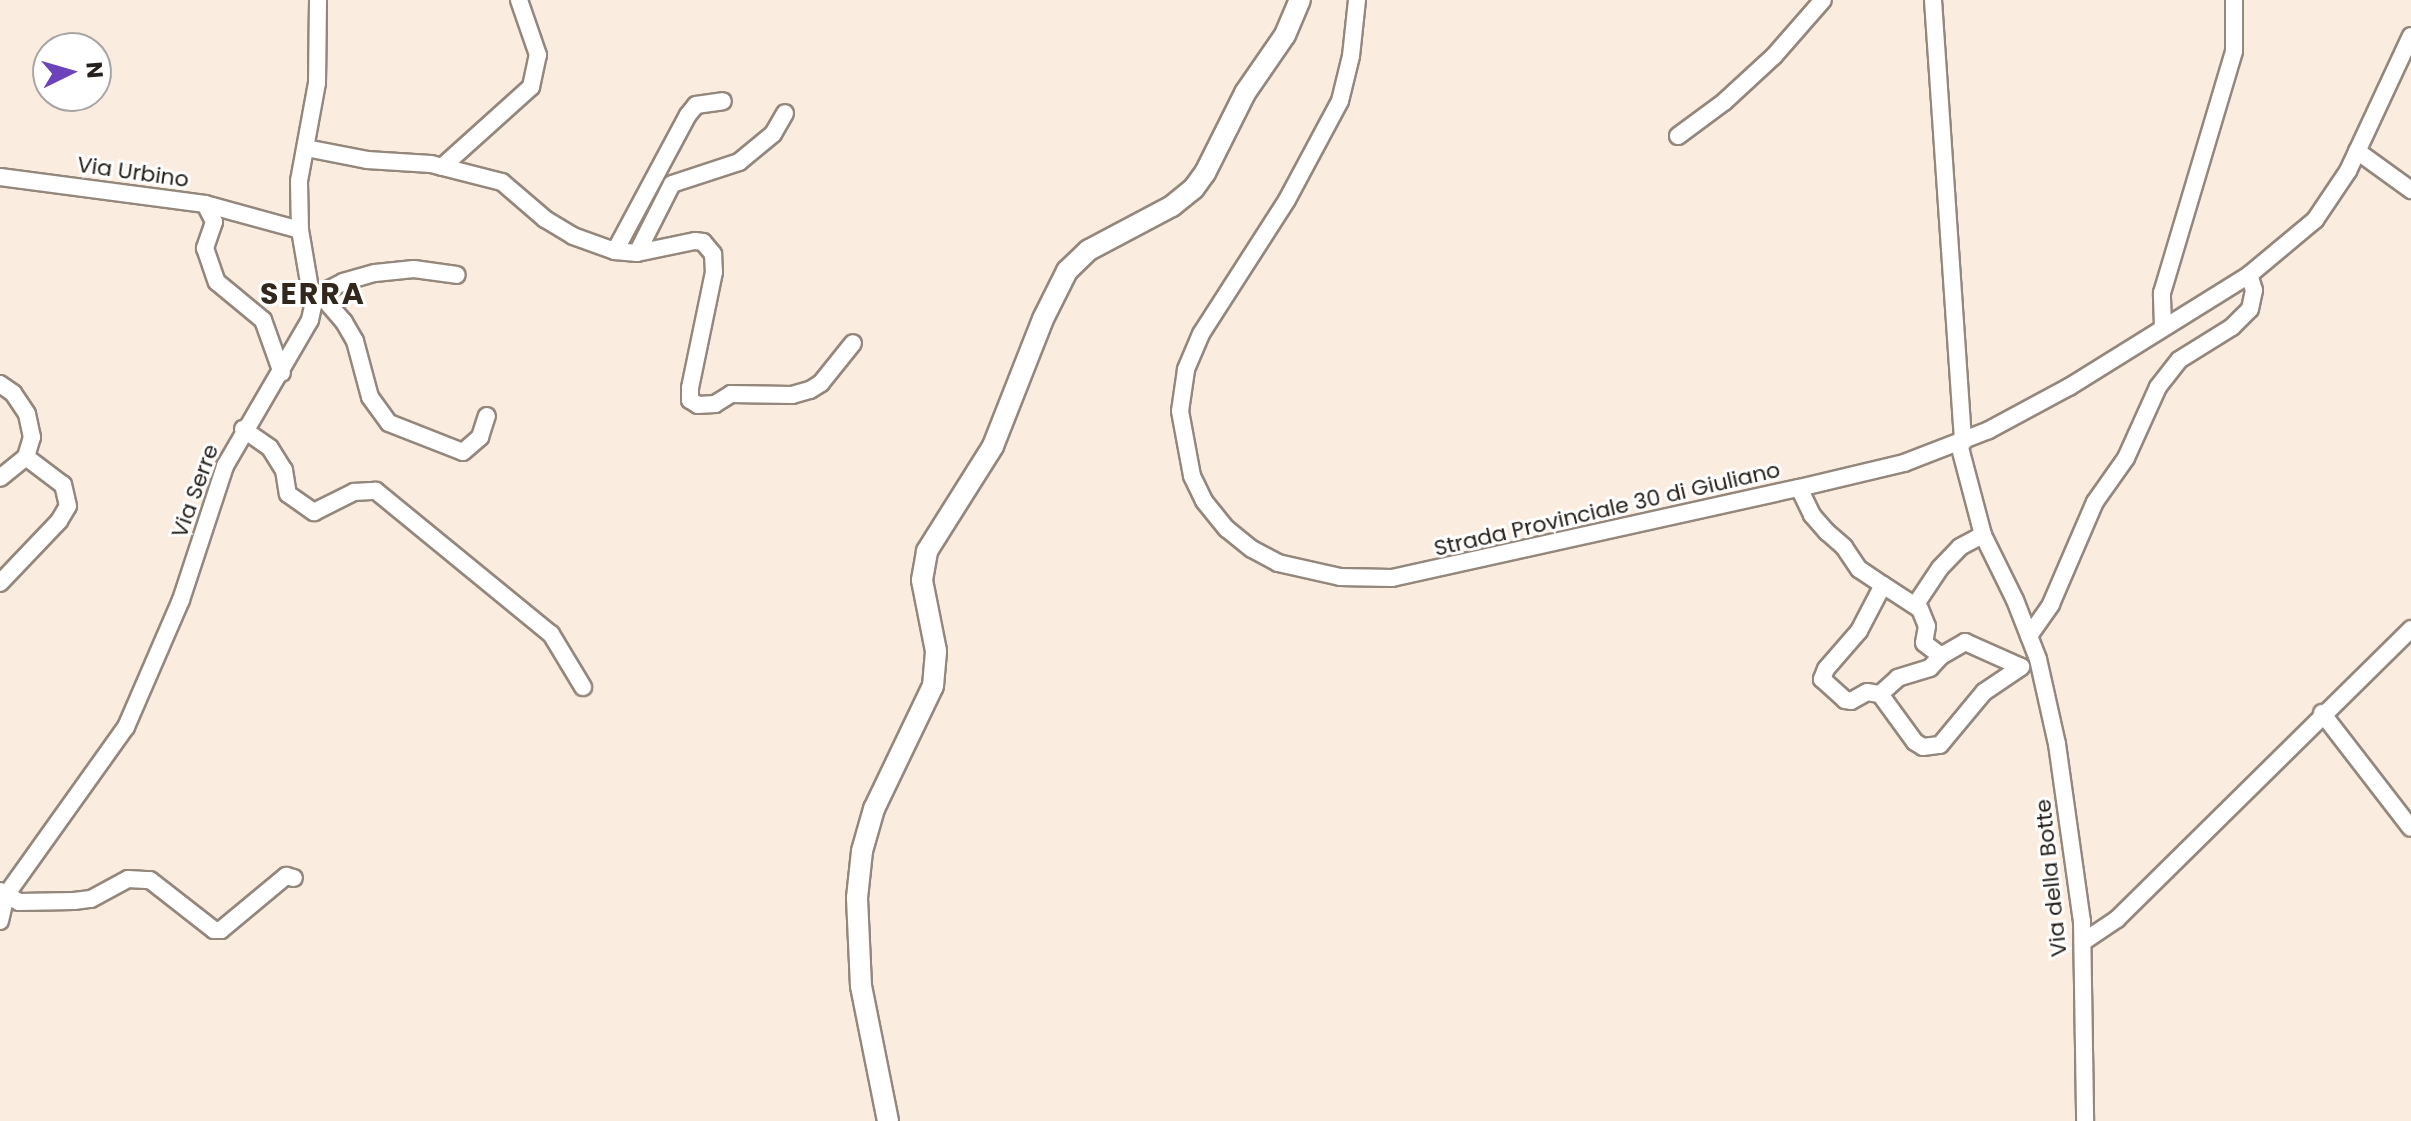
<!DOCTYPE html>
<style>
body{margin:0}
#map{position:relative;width:2411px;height:1121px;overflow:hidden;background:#fbece0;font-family:Poppins,sans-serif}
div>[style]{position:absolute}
.roads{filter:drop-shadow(2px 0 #94877c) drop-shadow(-2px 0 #94877c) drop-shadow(0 2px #94877c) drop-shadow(0 -2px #94877c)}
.minor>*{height:16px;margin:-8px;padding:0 8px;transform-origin:8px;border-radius:8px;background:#fff}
.major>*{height:20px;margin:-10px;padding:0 10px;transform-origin:10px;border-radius:10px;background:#fff}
span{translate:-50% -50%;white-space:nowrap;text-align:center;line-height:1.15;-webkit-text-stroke:6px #fff;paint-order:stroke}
.street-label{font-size:22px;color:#25201b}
.district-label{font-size:30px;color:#31271d;font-weight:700;letter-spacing:2px}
.north{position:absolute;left:32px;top:32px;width:80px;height:80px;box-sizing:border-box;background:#fff;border:2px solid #a8a6a4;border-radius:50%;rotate:85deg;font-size:22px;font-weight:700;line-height:32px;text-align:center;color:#25201b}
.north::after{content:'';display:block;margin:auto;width:28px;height:36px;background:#6c43bb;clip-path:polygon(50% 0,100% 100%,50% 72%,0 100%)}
</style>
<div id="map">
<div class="roads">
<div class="minor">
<div style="left:1357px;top:0;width:56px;rotate:96.1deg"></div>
<div style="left:1351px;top:56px;width:46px;rotate:103.7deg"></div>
<div style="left:1340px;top:101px;width:112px;rotate:118.2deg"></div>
<div style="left:1287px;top:200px;width:159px;rotate:122.7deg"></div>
<div style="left:1201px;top:334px;width:39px;rotate:113deg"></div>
<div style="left:1186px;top:370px;width:41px;rotate:98.3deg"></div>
<div style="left:1180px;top:411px;width:66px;rotate:79.5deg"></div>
<div style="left:1192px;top:476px;width:28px;rotate:64deg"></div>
<div style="left:1204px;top:501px;width:36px;rotate:51deg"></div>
<div style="left:1227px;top:529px;width:32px;rotate:39deg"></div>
<div style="left:1252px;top:549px;width:30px;rotate:28deg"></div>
<div style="left:1278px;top:563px;width:64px;rotate:12.7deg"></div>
<div style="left:1340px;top:577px;width:52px;rotate:1.1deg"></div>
<div style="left:1392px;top:578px;width:417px;rotate:-12.5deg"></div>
<div style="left:1799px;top:488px;width:108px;rotate:-13.4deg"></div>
<div style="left:1904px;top:463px;width:91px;rotate:-21.2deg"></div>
<div style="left:1989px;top:430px;width:91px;rotate:-28.3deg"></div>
<div style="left:2069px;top:387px;width:212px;rotate:-31.9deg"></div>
<div style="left:2249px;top:275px;width:86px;rotate:-39.8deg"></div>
<div style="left:2315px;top:220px;width:59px;rotate:-56deg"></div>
<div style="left:2348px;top:171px;width:149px;rotate:-65deg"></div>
<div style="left:1933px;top:0;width:443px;rotate:86.1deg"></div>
<div style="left:1678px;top:136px;width:57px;rotate:-36.5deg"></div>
<div style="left:1724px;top:102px;width:68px;rotate:-42.6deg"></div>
<div style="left:1774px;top:56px;width:74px;rotate:-48.8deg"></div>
<div style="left:306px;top:148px;width:62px;rotate:11.1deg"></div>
<div style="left:367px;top:160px;width:64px;rotate:3.6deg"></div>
<div style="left:431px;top:164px;width:73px;rotate:14.2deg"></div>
<div style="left:502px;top:182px;width:57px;rotate:40.7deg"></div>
<div style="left:545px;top:219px;width:33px;rotate:31deg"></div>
<div style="left:573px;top:236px;width:45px;rotate:19.7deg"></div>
<div style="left:615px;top:251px;width:154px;rotate:-61.8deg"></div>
<div style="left:688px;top:115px;width:13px;rotate:-51deg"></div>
<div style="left:696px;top:105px;width:27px;rotate:-8deg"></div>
<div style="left:2357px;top:151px;width:67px;rotate:35.8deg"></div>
<div style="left:442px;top:167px;width:120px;rotate:-42deg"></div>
<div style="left:531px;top:87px;width:33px;rotate:-78deg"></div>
<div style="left:538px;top:55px;width:58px;rotate:-109.1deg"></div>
<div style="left:0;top:177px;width:207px;rotate:7.5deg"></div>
<div style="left:205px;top:204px;width:20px;rotate:63deg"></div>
<div style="left:214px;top:222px;width:28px;rotate:109deg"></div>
<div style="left:205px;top:248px;width:36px;rotate:71deg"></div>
<div style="left:217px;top:282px;width:60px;rotate:39.6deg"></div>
<div style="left:263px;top:320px;width:56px;rotate:70.3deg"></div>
<div style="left:205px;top:204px;width:98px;rotate:15.3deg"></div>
<div style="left:615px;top:251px;width:22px;rotate:5deg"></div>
<div style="left:637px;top:253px;width:59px;rotate:-11.7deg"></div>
<div style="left:695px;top:241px;width:8px;rotate:7deg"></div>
<div style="left:703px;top:242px;width:16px;rotate:50deg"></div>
<div style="left:713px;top:254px;width:18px;rotate:87deg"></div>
<div style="left:714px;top:272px;width:118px;rotate:101.7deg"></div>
<div style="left:690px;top:388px;width:12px;rotate:90deg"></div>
<div style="left:690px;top:400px;width:9px;rotate:32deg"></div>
<div style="left:698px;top:405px;width:17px;rotate:-3deg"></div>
<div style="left:715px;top:404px;width:19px;rotate:-32deg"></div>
<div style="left:731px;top:394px;width:61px;rotate:0.9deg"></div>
<div style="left:792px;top:395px;width:19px;rotate:-16deg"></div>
<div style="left:810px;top:390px;width:13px;rotate:-32deg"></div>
<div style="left:821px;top:383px;width:51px;rotate:-51.3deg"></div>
<div style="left:637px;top:253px;width:77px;rotate:-63.1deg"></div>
<div style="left:672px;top:184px;width:71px;rotate:-18.2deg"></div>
<div style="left:739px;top:162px;width:44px;rotate:-39.5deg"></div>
<div style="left:773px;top:134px;width:24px;rotate:-60deg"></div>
<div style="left:312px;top:298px;width:13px;rotate:9deg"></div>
<div style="left:325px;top:300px;width:29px;rotate:49deg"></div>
<div style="left:344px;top:322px;width:22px;rotate:60deg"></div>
<div style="left:355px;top:341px;width:58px;rotate:75deg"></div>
<div style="left:370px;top:397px;width:32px;rotate:54deg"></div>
<div style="left:389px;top:423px;width:79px;rotate:21.4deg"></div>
<div style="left:463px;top:452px;width:23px;rotate:-41deg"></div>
<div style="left:480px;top:437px;width:22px;rotate:-72deg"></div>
<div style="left:312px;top:298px;width:35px;rotate:-27deg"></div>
<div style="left:343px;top:282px;width:33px;rotate:-16deg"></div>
<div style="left:375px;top:273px;width:39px;rotate:-6deg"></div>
<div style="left:414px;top:269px;width:43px;rotate:7.9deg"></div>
<div style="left:2163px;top:326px;width:33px;rotate:-92deg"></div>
<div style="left:2162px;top:293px;width:252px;rotate:-73.4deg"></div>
<div style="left:2234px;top:51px;width:51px;rotate:-90deg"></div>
<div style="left:0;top:384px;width:16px;rotate:35deg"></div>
<div style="left:13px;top:393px;width:25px;rotate:56deg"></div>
<div style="left:27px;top:414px;width:24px;rotate:78deg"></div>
<div style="left:32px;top:437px;width:21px;rotate:107deg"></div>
<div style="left:26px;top:457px;width:33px;rotate:141deg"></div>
<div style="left:243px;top:429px;width:33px;rotate:35deg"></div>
<div style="left:270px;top:448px;width:26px;rotate:58deg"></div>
<div style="left:284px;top:470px;width:24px;rotate:81deg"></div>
<div style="left:288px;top:494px;width:32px;rotate:35deg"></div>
<div style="left:314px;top:512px;width:45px;rotate:-26.6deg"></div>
<div style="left:354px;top:492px;width:22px;rotate:-3deg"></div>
<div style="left:376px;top:491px;width:226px;rotate:39.3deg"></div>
<div style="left:551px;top:634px;width:62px;rotate:58.9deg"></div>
<div style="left:1959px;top:444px;width:94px;rotate:75.2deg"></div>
<div style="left:1983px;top:535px;width:72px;rotate:63.8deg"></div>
<div style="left:2015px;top:600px;width:63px;rotate:68.7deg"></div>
<div style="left:2038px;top:659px;width:87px;rotate:77.4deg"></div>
<div style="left:2057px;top:744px;width:179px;rotate:82deg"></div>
<div style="left:2082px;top:921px;width:200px;rotate:89.1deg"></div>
<div style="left:1799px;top:488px;width:30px;rotate:64deg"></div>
<div style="left:1812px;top:515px;width:23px;rotate:49deg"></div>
<div style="left:1827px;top:532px;width:23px;rotate:41deg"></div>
<div style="left:1844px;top:547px;width:27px;rotate:56deg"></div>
<div style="left:1859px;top:569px;width:29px;rotate:34deg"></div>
<div style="left:1883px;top:585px;width:52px;rotate:117.6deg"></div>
<div style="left:1859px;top:631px;width:50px;rotate:131deg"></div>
<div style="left:1826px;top:669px;width:11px;rotate:112deg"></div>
<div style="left:1822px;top:679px;width:31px;rotate:42deg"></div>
<div style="left:1845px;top:700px;width:6px;rotate:9deg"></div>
<div style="left:1851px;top:701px;width:18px;rotate:-29deg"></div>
<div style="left:1867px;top:692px;width:13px;rotate:9deg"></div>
<div style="left:0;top:583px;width:86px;rotate:-46.4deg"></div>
<div style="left:59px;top:521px;width:17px;rotate:-59deg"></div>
<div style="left:68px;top:506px;width:22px;rotate:-103deg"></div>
<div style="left:63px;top:485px;width:46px;rotate:-142.9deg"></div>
<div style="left:1883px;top:585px;width:44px;rotate:33deg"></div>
<div style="left:1920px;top:609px;width:18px;rotate:68deg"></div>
<div style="left:1927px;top:626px;width:17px;rotate:100deg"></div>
<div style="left:1924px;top:643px;width:21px;rotate:37deg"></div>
<div style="left:1941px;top:656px;width:28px;rotate:-30deg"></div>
<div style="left:1965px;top:642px;width:61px;rotate:24.1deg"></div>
<div style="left:1916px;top:604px;width:43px;rotate:-56.3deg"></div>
<div style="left:1940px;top:568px;width:29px;rotate:-46deg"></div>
<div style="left:1960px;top:547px;width:26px;rotate:-28deg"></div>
<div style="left:2029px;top:636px;width:39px;rotate:-55deg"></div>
<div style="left:2051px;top:604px;width:111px;rotate:-66.7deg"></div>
<div style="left:2095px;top:502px;width:54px;rotate:-54.8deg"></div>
<div style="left:2126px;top:458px;width:78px;rotate:-65.7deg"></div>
<div style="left:2158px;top:387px;width:34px;rotate:-52deg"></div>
<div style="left:2179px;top:360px;width:62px;rotate:-31.9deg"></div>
<div style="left:2232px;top:327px;width:25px;rotate:-45deg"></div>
<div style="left:2250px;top:309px;width:19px;rotate:-78deg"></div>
<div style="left:2254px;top:290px;width:16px;rotate:-108deg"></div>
<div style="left:1941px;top:656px;width:16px;rotate:133deg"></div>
<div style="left:1930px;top:668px;width:34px;rotate:163deg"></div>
<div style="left:1898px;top:678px;width:24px;rotate:138deg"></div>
<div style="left:1880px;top:694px;width:59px;rotate:53.9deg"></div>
<div style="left:1915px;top:742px;width:9px;rotate:32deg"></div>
<div style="left:1923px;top:747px;width:17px;rotate:-7deg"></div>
<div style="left:1940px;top:745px;width:69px;rotate:-50.3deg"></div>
<div style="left:1984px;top:692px;width:45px;rotate:-34deg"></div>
<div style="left:2322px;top:713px;width:145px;rotate:52.3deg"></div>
<div style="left:0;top:891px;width:22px;rotate:30deg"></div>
<div style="left:19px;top:902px;width:55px;rotate:-1deg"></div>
<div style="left:74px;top:901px;width:17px;rotate:-7deg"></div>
<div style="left:91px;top:899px;width:42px;rotate:-28.4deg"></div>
<div style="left:128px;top:879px;width:22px;rotate:3deg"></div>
<div style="left:150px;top:880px;width:81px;rotate:38deg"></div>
<div style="left:214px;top:930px;width:7px"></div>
<div style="left:221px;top:930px;width:85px;rotate:-39.7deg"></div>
<div style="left:286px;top:876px;width:8px;rotate:14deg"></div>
<div style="left:0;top:921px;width:27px;rotate:-77deg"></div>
<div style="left:6px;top:895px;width:206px;rotate:-54.5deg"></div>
<div style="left:126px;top:727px;width:138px;rotate:-66.6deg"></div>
<div style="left:181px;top:600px;width:141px;rotate:-71.8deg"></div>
<div style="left:225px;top:466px;width:169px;rotate:-59.8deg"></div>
<div style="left:310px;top:320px;width:14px;rotate:-78deg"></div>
<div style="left:313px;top:306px;width:77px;rotate:-99.7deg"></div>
<div style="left:300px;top:230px;width:49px;rotate:-91.2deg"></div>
<div style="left:299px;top:181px;width:100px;rotate:-79.6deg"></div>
<div style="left:317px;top:83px;width:83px;rotate:-89.3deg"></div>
<div style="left:2083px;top:942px;width:41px;rotate:-34.1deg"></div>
<div style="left:2117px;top:919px;width:413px;rotate:-44.6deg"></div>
</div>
<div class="major">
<div style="left:888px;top:1121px;width:138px;rotate:-101.3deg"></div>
<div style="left:861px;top:986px;width:88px;rotate:-92.6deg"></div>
<div style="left:857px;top:898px;width:47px;rotate:-83.9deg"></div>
<div style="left:862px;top:851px;width:44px;rotate:-74.1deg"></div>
<div style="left:874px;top:809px;width:136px;rotate:-64.4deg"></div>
<div style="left:933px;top:686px;width:35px;rotate:-85deg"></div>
<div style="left:936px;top:651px;width:72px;rotate:-101.2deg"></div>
<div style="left:922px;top:580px;width:29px;rotate:-80deg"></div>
<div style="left:927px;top:551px;width:124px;rotate:-57.8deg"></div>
<div style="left:993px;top:446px;width:136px;rotate:-68.5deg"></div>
<div style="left:1043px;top:319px;width:54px;rotate:-63.4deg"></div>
<div style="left:1067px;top:271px;width:30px;rotate:-44deg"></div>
<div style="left:1089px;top:250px;width:94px;rotate:-27.9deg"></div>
<div style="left:1172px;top:206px;width:28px;rotate:-39deg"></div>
<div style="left:1194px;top:188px;width:19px;rotate:-54deg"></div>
<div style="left:1205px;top:173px;width:89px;rotate:-63.4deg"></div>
<div style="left:1245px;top:93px;width:70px;rotate:-55.4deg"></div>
<div style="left:1285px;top:35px;width:38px;rotate:-67deg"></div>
</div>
</div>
<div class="street-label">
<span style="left:133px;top:172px;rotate:8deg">Via Urbino</span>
<span style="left:195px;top:491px;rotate:-70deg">Via Serre</span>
<span style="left:1607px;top:509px;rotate:-13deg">Strada Provinciale 30 di Giuliano</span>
<span style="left:2051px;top:878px;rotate:-96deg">Via della Botte</span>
</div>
<div class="district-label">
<span style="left:313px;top:294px">SERRA</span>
</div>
<div class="north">N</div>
</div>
